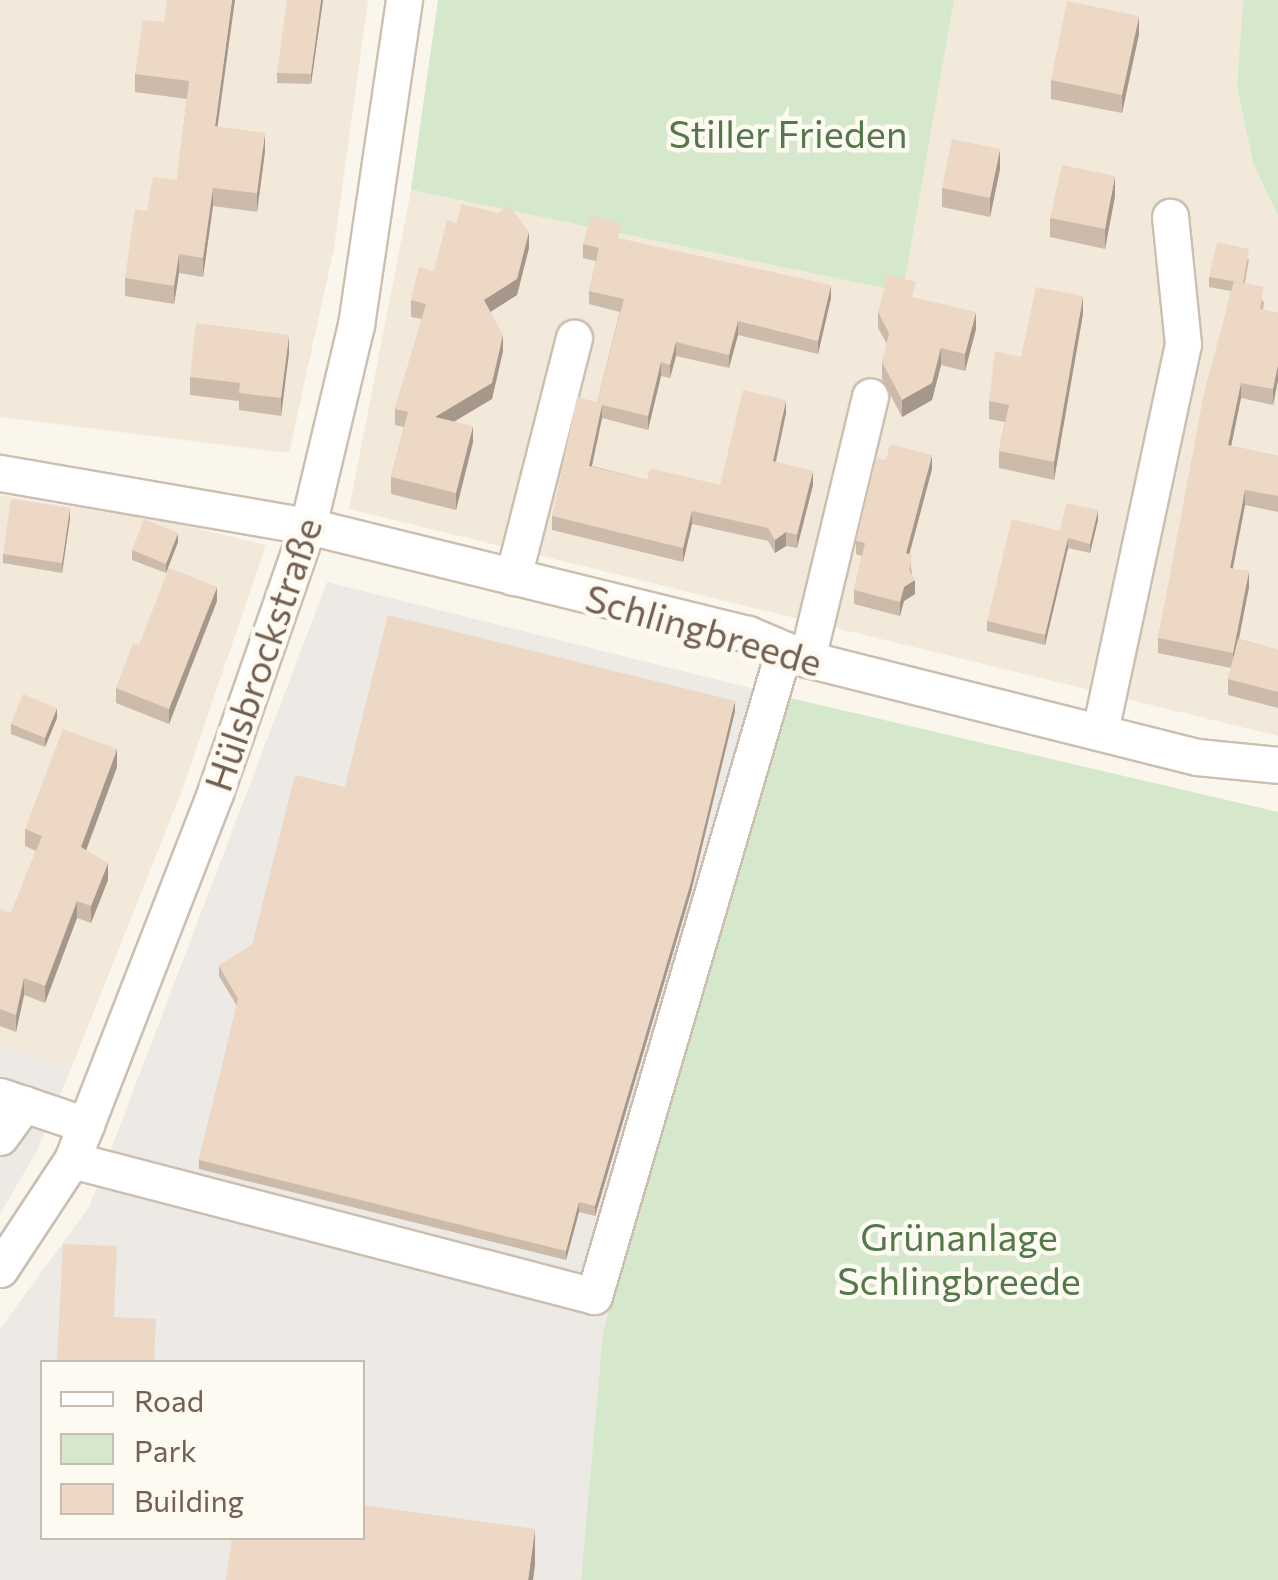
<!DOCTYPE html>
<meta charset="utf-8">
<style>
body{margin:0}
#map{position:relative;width:1278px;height:1580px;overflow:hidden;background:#fbf6ec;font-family:Commissioner,sans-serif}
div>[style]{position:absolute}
.residential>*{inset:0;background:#f2e9db}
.industrial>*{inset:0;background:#ede9e4}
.green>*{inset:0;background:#d5e8cb}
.roads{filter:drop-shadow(2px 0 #ccbfb2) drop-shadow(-2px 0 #ccbfb2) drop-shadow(0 2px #ccbfb2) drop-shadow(0 -2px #ccbfb2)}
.minor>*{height:35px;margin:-17.5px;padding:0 17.5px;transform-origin:17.5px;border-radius:17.5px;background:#fff}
.wall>*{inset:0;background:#ccbaaa}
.shaded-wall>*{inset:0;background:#a6978b}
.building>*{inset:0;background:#edd8c6}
span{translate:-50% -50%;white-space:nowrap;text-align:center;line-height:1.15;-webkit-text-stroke:9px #fdfaf2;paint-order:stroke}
.park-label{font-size:38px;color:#54784a}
.street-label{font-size:38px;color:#745f51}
.legend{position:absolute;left:40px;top:1360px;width:325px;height:180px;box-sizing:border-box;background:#fdfaf2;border:2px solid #c6bcb2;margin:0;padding:12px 18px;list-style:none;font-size:30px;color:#745f51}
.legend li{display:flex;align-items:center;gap:20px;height:50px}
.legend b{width:50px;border:2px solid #c6bcb2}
</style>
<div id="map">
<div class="residential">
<div style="clip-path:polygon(0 0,368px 0,334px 248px,289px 453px,0 417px)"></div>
<div style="clip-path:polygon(954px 0,1243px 0,1237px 86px,1253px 163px,1278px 216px,1278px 736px,349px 509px,411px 190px,903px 292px)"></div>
<div style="clip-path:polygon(0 495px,175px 523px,266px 545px,184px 785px,71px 1069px,0 1045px)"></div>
</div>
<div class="industrial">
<div style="clip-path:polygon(evenodd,327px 582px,790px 698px,603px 1332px,581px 1580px,0 1580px,0 1329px,89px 1207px,327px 582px,42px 1362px,362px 1362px,362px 1538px,42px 1538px,42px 1362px)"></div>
<div style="clip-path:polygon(0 1045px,71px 1069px,37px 1151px,0 1214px)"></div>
</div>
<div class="green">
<div style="clip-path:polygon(438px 0,954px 0,903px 292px,411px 190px)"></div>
<div style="clip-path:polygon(1243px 0,1278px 0,1278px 216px,1253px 163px,1237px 86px)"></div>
<div style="clip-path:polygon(790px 698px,1278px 812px,1278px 1580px,581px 1580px,603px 1332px)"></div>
</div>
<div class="roads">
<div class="minor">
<div style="left:0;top:473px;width:313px;rotate:9.8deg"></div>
<div style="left:308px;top:526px;width:453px;rotate:13.8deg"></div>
<div style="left:748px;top:634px;width:64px;rotate:23deg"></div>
<div style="left:807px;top:659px;width:402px;rotate:14.1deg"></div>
<div style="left:1197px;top:757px;width:81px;rotate:5.6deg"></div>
<div style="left:513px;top:577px;width:247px;rotate:-75.7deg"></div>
<div style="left:807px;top:659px;width:270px;rotate:-76.5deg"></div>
<div style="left:1100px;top:731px;width:396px;rotate:-77.9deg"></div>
<div style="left:1183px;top:344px;width:128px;rotate:-95.8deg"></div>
<div style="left:0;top:1096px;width:91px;rotate:18.6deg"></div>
<div style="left:0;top:1137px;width:41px;rotate:-54deg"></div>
<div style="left:72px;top:1160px;width:539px;rotate:14.6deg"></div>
<div style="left:594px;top:1296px;width:674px;rotate:-73.63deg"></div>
<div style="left:0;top:1269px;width:131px;rotate:-56.6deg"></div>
<div style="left:72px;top:1160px;width:394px;rotate:-68.7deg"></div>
<div style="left:215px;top:793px;width:283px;rotate:-70.8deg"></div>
<div style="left:308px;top:526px;width:207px;rotate:-76.6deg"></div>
<div style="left:356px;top:325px;width:329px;rotate:-81.6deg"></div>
</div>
</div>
<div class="wall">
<div style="clip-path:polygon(323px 0,311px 84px,277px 83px,277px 73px)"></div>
<div style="clip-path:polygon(164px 22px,217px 127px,265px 151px,257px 212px,213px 206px,203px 277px,179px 273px,174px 304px,125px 296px,125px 278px,147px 211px,177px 180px,187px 99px,135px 92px,135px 74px)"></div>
<div style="clip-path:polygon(1139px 34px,1122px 113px,1051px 99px,1051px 80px)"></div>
<div style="clip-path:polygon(1000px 169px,990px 217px,942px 207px,942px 188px)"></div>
<div style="clip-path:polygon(1115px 196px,1105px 249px,1050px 237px,1050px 218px)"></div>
<div style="clip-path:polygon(621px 239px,831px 298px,818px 354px,738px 335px,729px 368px,676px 356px,670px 378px,661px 376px,648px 430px,602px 418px,592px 466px,647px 480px,720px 485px,786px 413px,776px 462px,813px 485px,797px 548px,786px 546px,775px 553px,768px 541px,692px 524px,683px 562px,552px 530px,552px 516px,597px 402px,620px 312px,589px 304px,589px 291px,596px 261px,583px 258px,583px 244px)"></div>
<div style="clip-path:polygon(529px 248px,517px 295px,490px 312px,503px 351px,492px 399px,454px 421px,473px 442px,456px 510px,391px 494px,391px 477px,404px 427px,395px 425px,395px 409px,422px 319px,411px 317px,411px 300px,434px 271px)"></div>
<div style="clip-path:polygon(1249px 259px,1245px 283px,1264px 302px,1263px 310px,1278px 313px,1278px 380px,1273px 405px,1241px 398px,1231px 446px,1278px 456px,1278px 512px,1245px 505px,1233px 568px,1249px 587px,1239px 639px,1278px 650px,1278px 708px,1228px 695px,1228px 679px,1231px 668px,1158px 653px,1158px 638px,1231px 291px,1209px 287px,1209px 277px)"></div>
<div style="clip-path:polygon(916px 298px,976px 329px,965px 371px,941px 365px,932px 400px,902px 417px,882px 379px,882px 362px,887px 344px,878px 328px,878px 312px)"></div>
<div style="clip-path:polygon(1083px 314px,1054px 480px,999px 468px,999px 451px,1005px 422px,989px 419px,989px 401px,1021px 357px)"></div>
<div style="clip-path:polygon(289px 353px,281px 416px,239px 410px,239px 401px,190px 395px,190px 377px)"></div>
<div style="clip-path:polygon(932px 469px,909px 554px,915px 594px,904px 601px,900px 616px,854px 604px,854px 590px,862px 556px,856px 554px,856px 541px)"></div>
<div style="clip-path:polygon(70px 518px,62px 573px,3px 563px,3px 554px)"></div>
<div style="clip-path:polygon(1098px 520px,1090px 553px,1068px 548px,1045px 645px,987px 631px,987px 621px,1060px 531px)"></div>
<div style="clip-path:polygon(178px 542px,166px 573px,132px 560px,132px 550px)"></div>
<div style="clip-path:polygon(217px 601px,169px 724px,116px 703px,116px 688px,139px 645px)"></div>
<div style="clip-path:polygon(735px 711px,691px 892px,595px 1216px,579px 1212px,566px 1260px,199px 1169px,199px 1160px,237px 1006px,219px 976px,219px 966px,252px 945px,345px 787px)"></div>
<div style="clip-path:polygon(57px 718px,45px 747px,11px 734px,11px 724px)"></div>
<div style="clip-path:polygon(117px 767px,86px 850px,108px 880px,91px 923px,77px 918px,45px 1003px,24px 995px,16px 1032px,0 1026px,0 909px,11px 914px,36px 851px,25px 846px,25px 829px)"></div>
</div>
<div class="shaded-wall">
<div style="clip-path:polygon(232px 0,235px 0,215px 145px,215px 126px)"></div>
<div style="clip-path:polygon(321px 0,323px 0,311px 84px,311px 74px)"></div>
<div style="clip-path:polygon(1139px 16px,1139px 34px,1122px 113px,1122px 95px)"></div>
<div style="clip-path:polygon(265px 133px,265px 151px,257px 212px,257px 193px)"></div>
<div style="clip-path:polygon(1000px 149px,1000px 169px,990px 217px,990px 198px)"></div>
<div style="clip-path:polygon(1115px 176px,1115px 196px,1105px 249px,1105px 229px)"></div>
<div style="clip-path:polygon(213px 188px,213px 206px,203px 277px,203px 258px)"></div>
<div style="clip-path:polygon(529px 232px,529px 248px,517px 295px,484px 316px,484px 300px)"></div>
<div style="clip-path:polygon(179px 254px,179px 273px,174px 304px,174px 286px)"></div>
<div style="clip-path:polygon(831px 285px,831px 298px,818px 354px,818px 341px)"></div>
<div style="clip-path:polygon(1083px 296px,1083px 314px,1054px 480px,1054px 462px)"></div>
<div style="clip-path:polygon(976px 312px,976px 329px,965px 371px,965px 354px)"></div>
<div style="clip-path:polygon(738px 321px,738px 335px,729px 368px,729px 355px)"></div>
<div style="clip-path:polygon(289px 335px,289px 353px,281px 416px,281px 398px)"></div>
<div style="clip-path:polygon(503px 335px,503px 351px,492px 399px,435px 433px,435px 417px)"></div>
<div style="clip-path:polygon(676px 342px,676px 356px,670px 378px,670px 365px)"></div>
<div style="clip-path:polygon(941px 348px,941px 365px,932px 400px,902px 417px,902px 400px)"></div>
<div style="clip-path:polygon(661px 362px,661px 376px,648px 430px,648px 416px)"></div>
<div style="clip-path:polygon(1278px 365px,1278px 380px,1273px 405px,1273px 389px)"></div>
<div style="clip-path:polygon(1241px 383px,1241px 398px,1228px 461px,1228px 445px)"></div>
<div style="clip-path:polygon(786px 400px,786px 413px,773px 474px,773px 461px)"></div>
<div style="clip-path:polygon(602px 405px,602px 418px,589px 479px,589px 466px)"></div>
<div style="clip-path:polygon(473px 426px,473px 442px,456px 510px,456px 493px)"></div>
<div style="clip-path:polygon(932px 455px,932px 469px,906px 567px,906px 553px)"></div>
<div style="clip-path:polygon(813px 471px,813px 485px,797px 548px,797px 535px)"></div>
<div style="clip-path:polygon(1245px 490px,1245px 505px,1230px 583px,1230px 568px)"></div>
<div style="clip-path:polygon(70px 508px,70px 518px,62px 573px,62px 563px)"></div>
<div style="clip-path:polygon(1098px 510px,1098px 520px,1090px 553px,1090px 544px)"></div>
<div style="clip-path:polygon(692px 511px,692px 524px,683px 562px,683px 548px)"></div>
<div style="clip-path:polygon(786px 532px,786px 546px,775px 553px,775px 540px)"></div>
<div style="clip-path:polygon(178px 533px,178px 542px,166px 573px,166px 564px)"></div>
<div style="clip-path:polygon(1068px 538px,1068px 548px,1045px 645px,1045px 635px)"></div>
<div style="clip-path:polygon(1249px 571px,1249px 587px,1233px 668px,1233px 653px)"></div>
<div style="clip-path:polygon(915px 580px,915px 594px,904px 601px,900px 616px,900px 602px,904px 587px)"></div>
<div style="clip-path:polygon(217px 587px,217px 601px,169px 724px,169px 709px)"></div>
<div style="clip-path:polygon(735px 701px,735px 711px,691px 892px,595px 1216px,595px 1206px)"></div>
<div style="clip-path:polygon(57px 708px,57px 718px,45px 747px,45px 738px)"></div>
<div style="clip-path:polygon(117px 749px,117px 767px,81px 864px,81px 847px)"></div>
<div style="clip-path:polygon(108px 863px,108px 880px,91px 923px,91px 906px)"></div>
<div style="clip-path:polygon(77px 901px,77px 918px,45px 1003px,45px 986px)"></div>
<div style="clip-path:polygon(24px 978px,24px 995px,16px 1032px,16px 1015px)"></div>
<div style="clip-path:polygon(579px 1202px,579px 1212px,566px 1260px,566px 1251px)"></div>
<div style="clip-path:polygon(535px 1529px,535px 1565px,533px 1580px,528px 1580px)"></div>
</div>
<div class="building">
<div style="clip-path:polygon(167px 0,232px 0,215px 126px,265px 133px,257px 193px,213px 188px,203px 258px,179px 254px,174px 286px,125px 278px,135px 209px,147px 211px,153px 177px,177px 180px,189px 81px,135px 74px,143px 20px,164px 22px)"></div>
<div style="clip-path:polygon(287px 0,321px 0,311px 74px,277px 73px)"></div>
<div style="clip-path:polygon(1067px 1px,1139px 16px,1122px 95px,1051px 80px)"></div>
<div style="clip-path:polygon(952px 139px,1000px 149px,990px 198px,942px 188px)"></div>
<div style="clip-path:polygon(1062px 165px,1115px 176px,1105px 229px,1050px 218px)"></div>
<div style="clip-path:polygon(461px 204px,498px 213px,509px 205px,529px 232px,517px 279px,484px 300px,503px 335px,492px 383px,435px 417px,473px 426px,456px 493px,391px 477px,408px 412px,395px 409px,426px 304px,411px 300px,419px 267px,434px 271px,447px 220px,457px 223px)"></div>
<div style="clip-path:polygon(591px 216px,621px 224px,618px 238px,831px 285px,818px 341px,738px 321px,729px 355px,676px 342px,670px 365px,661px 362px,648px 416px,602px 405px,589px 466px,647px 480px,650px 468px,720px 485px,743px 390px,786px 400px,773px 461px,813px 471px,797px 535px,786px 532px,775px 540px,768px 528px,692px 511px,683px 548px,552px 516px,577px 397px,597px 402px,624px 299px,589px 291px,599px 248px,583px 244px)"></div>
<div style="clip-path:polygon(1217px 242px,1249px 249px,1243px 283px,1209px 277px)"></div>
<div style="clip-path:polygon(888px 274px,916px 282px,912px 297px,976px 312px,965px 354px,941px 348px,932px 383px,902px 400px,882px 362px,889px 333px,878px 312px)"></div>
<div style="clip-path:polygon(1234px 281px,1264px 287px,1260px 309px,1278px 313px,1278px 365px,1273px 389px,1241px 383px,1228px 445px,1278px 456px,1278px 496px,1245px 490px,1230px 568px,1249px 571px,1233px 653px,1158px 638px,1204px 393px)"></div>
<div style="clip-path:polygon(1036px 287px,1083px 296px,1054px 462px,999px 451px,1009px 405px,989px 401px,995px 351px,1021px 357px)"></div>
<div style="clip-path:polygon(196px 323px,289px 335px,281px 398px,239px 393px,240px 383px,190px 377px)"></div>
<div style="clip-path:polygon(890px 444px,932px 455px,906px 553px,912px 555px,909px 570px,915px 580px,904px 587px,900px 602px,854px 590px,865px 543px,856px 541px,876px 458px,886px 460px)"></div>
<div style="clip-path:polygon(11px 499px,70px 508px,62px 563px,3px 554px)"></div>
<div style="clip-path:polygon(1066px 503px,1098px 510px,1090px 544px,1068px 538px,1045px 635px,987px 621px,1012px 519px,1060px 531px)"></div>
<div style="clip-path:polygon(144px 519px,178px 533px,166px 564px,132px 550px)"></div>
<div style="clip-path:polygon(169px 568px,217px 587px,169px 709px,116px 688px,133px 643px,139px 645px)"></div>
<div style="clip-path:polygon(388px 615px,735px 701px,691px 882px,595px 1206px,579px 1202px,566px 1251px,199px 1160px,238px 999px,219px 966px,252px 945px,295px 775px,345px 787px)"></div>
<div style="clip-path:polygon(1238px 639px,1278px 650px,1278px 692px,1228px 679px)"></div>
<div style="clip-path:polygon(23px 694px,57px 708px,45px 738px,11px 724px)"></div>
<div style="clip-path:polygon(63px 729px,117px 749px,81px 847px,108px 863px,91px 906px,77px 901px,45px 986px,24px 978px,16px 1015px,0 1009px,0 909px,11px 914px,42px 836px,25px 829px)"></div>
<div style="clip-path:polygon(63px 1244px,117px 1246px,114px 1317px,156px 1319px,154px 1362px,57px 1362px)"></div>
<div style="clip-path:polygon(362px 1505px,535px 1529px,528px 1580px,226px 1580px,232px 1538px,362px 1538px)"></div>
</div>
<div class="park-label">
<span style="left:788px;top:133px">Stiller Frieden</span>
<span style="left:959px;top:1258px">Grünanlage<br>Schlingbreede</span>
</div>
<div class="street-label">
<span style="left:704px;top:629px;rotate:16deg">Schlingbreede</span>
<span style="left:262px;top:654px;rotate:-71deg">Hülsbrockstraße</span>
</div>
<ul class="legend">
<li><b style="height:12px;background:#fff"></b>Road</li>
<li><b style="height:28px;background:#d5e8cb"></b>Park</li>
<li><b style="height:28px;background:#edd8c6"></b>Building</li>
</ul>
</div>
